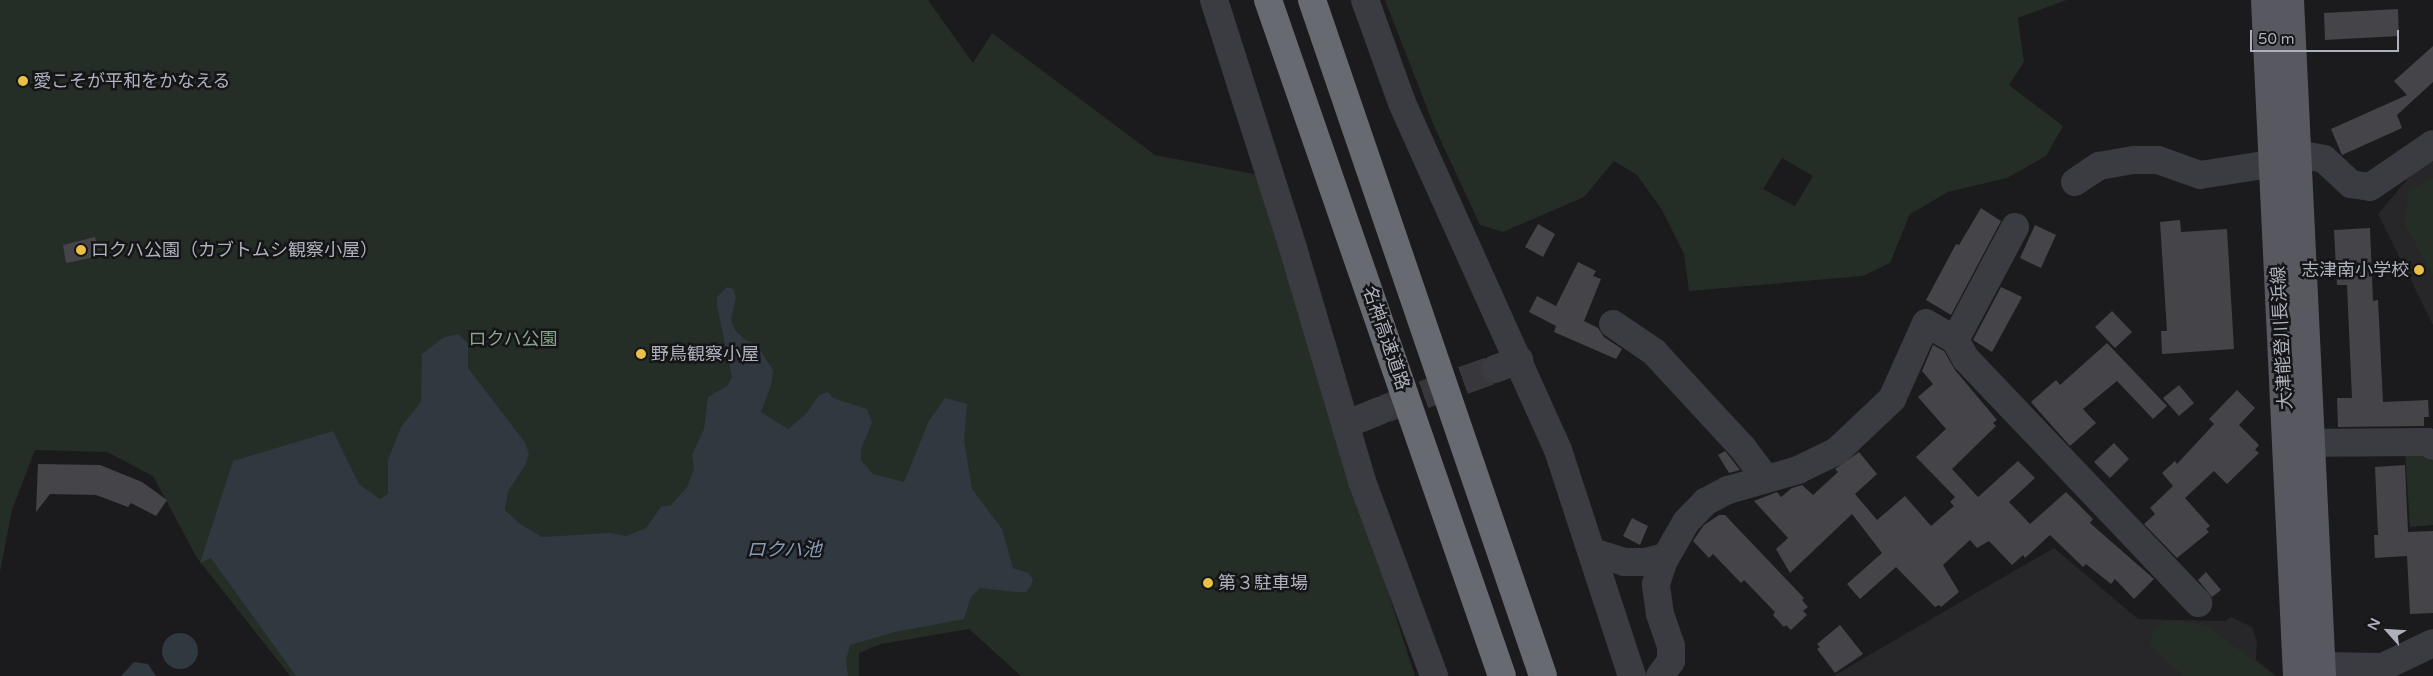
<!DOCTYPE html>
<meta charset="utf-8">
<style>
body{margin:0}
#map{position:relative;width:2433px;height:676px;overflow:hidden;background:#1b1a1c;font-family:"Varela Round","Noto Sans JP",sans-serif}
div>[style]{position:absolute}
.built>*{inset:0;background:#272629}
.green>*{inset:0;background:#242d26}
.water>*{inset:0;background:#303840}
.round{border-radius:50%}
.building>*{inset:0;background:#454549}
.minor-tunnel>*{height:28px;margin-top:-14px;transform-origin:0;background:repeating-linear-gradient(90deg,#38383c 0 28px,transparent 0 42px)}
.minor>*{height:28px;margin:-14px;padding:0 14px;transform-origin:14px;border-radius:14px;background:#3b3c41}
.major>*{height:28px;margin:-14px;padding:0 14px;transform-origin:14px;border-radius:14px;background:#585960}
.highway>*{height:28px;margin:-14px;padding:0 14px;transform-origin:14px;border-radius:14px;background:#686a72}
.dots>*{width:14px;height:14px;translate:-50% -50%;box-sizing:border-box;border:2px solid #151518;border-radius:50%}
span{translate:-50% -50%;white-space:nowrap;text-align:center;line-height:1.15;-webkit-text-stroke:5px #151518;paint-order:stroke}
.poi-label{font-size:18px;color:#aeb1bb}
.left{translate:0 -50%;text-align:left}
.right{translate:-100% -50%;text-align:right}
.street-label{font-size:18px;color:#aeb1bb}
.park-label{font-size:18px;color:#86a58a}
.water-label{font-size:19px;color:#879bb4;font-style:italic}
.north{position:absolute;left:2363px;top:606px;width:50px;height:50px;-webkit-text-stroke:4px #151518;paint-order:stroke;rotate:296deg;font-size:14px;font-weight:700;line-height:20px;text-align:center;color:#aeb1bb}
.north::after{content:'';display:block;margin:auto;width:18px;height:22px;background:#aeb1bb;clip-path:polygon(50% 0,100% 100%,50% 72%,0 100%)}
.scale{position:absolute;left:2250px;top:30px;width:149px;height:22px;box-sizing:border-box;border:2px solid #aeb1bb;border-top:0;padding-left:6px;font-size:15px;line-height:18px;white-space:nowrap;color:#aeb1bb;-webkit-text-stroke:4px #151518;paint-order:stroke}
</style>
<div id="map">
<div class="built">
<div style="clip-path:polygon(2433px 158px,2433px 325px,2378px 214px,2417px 168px)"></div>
<div style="clip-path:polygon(2054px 548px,2138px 619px,2225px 621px,2231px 617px,2252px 627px,2257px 642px,2256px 660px,2276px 676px,1833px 676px)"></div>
</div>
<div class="green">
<div style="clip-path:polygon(0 0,928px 0,973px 63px,992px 33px,1155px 155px,1259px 175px,1329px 409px,1415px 676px,1021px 676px,969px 629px,881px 644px,859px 653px,859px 676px,290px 676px,197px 558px,153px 476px,107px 452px,35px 450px,12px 510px,0 572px)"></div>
<div style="clip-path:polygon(evenodd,1385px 0,2067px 0,2018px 18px,2024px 62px,2009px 85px,2063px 126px,2046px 156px,2007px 178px,1948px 192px,1910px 214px,1890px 263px,1863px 276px,1689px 291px,1684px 254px,1662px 210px,1637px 175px,1614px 161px,1584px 197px,1503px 232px,1480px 225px,1434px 126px,1385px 0,1782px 158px,1813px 176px,1795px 206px,1763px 189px,1782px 158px)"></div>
<div style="clip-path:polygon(2433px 178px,2433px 276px,2404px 223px,2409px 190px)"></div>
<div style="clip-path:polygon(2405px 452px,2433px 457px,2433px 525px,2410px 527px)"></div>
<div style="clip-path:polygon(2166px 622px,2191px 622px,2208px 627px,2275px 676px,2183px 676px,2150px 645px,2153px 629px)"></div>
</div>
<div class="water">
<div style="clip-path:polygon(727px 287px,733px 289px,736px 297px,731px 320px,735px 330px,744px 339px,757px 345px,773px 370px,771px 385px,761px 412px,788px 429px,806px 414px,819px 395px,828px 392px,833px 398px,867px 409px,872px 423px,861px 449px,861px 460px,873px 474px,904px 482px,929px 421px,945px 398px,967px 404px,964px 440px,972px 489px,1002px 529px,1013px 568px,1028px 573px,1033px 579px,1031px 586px,1026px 592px,1016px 592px,980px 588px,971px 597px,964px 619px,895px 632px,850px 645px,846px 660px,848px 676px,296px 676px,211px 558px,200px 563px,233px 461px,333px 431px,359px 484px,380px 499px,388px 494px,388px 460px,401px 427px,421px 402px,422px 354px,443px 338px,458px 334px,468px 343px,468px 368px,524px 441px,529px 453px,526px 464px,508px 491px,505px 510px,520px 524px,542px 537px,610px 533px,626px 536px,646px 528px,661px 507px,671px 505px,688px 486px,694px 468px,692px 455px,704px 429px,708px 397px,727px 386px,732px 377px,717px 306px,717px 297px)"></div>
<div class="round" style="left:162px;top:633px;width:36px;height:36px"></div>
<div style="clip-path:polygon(134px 662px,148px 664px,156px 676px,121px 676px)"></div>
</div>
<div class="building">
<div style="clip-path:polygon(2398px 9px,2399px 36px,2325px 40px,2324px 13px)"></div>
<div style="clip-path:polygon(2433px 46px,2433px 82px,2397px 115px,2402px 128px,2342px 155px,2331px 129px,2407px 95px,2394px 81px)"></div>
<div style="clip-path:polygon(1981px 208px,2001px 221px,1951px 315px,1926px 300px,1956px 244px,1959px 245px)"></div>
<div style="clip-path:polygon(2180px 220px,2181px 232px,2227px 229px,2234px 349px,2162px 354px,2161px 331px,2167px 331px,2160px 222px)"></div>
<div style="clip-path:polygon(1538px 224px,1555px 234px,1543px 257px,1525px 247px)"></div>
<div style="clip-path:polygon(2035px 225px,2056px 235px,2041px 268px,2020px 258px)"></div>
<div style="clip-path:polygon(2370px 228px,2373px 301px,2378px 300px,2383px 402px,2428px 400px,2429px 417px,2424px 417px,2424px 426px,2338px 427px,2337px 398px,2352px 398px,2347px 285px,2337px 285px,2334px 230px)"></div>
<div style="clip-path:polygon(95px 237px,100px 256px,66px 263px,63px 245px)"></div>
<div style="clip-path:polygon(1578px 262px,1596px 271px,1593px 276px,1601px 279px,1584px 321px,1598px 328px,1604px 337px,1622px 349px,1616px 359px,1554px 332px,1556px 326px,1529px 312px,1537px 296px,1556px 306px)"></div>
<div style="clip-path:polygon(2001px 287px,2022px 297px,1992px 352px,1973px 340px)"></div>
<div style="clip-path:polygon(2112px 311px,2132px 332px,2115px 348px,2095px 327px)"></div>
<div style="clip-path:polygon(2107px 343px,2167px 406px,2153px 419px,2117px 381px,2083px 409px,2096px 423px,2070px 446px,2031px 402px,2056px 380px,2060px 385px)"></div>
<div style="clip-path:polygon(1933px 345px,1944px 351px,1955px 370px,1997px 420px,1993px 423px,1996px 426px,1952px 469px,1978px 497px,2018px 461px,2035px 478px,2009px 502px,2030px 524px,2066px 492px,2093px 519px,2090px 523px,2154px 579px,2134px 599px,2115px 579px,2111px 584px,2086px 564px,2083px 567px,2050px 535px,2025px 558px,2023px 555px,2012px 565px,1989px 541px,1977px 548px,1970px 540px,1943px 565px,1959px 592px,1941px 607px,1939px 605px,1935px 607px,1896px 567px,1860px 599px,1847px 584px,1882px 553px,1852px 514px,1790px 573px,1776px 549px,1788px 538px,1754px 501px,1777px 492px,1781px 497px,1792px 488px,1802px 485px,1813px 495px,1838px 472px,1835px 469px,1859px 452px,1877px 474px,1855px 494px,1877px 520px,1905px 496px,1931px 526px,1954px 506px,1950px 502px,1955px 497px,1916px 457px,1946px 429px,1918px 397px,1933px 384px,1922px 371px)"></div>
<div style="clip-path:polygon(2179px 385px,2194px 403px,2179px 416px,2163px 398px)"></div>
<div style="clip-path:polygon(2237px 390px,2255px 408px,2239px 425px,2259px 445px,2255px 450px,2259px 453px,2227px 484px,2214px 471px,2185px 498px,2210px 526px,2206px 529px,2209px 532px,2177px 558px,2144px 524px,2155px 514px,2150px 508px,2173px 486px,2162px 473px,2175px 461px,2177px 464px,2214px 424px,2209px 419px)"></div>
<div style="clip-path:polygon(2114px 443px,2129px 459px,2110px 478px,2094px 462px)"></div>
<div style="clip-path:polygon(1725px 451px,1730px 457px,1740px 470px,1729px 473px,1718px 455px)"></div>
<div style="clip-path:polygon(38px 464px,100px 465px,142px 482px,167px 500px,156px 516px,131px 503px,128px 507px,96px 495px,50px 494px,36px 512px)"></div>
<div style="clip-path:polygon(2405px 465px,2408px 532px,2433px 531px,2433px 613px,2410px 614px,2407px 556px,2375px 558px,2374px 535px,2378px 535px,2375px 467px)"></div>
<div style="clip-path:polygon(1719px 515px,1725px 515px,1804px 598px,1802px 600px,1808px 607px,1803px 611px,1807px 615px,1791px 630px,1786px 625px,1784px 627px,1773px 615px,1775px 612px,1744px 580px,1741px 583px,1713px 554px,1709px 558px,1693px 541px,1704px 525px)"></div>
<div style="clip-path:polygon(1632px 518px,1648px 526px,1640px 545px,1623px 536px)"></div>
<div style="clip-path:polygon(2206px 572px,2221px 590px,2212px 597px,2198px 580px)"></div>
<div style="clip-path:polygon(1840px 625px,1863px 654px,1835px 673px,1817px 649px,1820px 647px,1817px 644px)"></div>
</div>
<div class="minor-tunnel">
<div style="left:1384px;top:409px;width:118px;rotate:-19.8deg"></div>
</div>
<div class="minor">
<div style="left:1214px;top:0;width:260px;rotate:72.3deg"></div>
<div style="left:1293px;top:248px;width:243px;rotate:73.5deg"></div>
<div style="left:1362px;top:481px;width:208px;rotate:69.7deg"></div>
<div style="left:1365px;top:0;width:109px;rotate:70.2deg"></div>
<div style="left:1402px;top:103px;width:380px;rotate:65.8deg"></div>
<div style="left:1558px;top:450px;width:238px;rotate:71.9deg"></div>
<div style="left:2075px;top:182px;width:29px;rotate:-34deg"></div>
<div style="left:2099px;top:166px;width:36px;rotate:-10deg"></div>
<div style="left:2134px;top:160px;width:24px"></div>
<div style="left:2158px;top:160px;width:45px;rotate:19.7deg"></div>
<div style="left:2200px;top:175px;width:71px;rotate:-8.9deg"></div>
<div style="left:2270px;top:164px;width:29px;rotate:-20deg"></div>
<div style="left:2297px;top:154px;width:27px;rotate:10deg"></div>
<div style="left:2324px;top:159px;width:37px;rotate:43deg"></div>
<div style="left:2351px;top:184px;width:19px;rotate:9deg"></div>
<div style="left:2370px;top:187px;width:76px;rotate:-34.3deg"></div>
<div style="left:1613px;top:324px;width:50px;rotate:34.3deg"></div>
<div style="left:1654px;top:352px;width:129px;rotate:47.2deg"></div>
<div style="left:1742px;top:447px;width:38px;rotate:53deg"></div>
<div style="left:1955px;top:340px;width:128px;rotate:-62deg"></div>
<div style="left:1495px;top:369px;width:26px;rotate:-21deg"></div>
<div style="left:1347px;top:424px;width:35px;rotate:-22deg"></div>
<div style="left:2287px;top:443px;width:141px;rotate:-0.4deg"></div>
<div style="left:2428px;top:442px;width:6px;rotate:39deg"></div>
<div style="left:1592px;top:552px;width:34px;rotate:17deg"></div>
<div style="left:1624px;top:562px;width:21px"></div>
<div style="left:1645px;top:562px;width:21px;rotate:-14deg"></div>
<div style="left:2322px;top:666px;width:61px;rotate:0.9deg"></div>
<div style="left:2383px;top:667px;width:55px;rotate:-25.6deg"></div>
<div style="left:1660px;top:676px;width:19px;rotate:-54deg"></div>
<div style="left:1671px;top:661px;width:15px;rotate:-90deg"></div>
<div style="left:1671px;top:646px;width:34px;rotate:-109deg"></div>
<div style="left:1660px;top:614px;width:30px;rotate:-98deg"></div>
<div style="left:1656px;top:584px;width:23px;rotate:-72deg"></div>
<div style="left:1663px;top:562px;width:46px;rotate:-60.1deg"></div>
<div style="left:1686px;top:522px;width:28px;rotate:-46deg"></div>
<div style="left:1705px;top:502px;width:26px;rotate:-28deg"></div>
<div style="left:1728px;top:490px;width:73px;rotate:-15.9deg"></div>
<div style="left:1798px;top:470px;width:43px;rotate:-26deg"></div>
<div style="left:1837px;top:451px;width:76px;rotate:-43.4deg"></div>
<div style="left:1892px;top:399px;width:83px;rotate:-65.9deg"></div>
<div style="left:1926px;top:323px;width:34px;rotate:30deg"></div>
<div style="left:1955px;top:340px;width:22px;rotate:60deg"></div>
<div style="left:1966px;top:359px;width:337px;rotate:46.4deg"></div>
</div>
<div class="major">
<div style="left:2265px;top:0;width:677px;rotate:87.29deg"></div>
<div style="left:2290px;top:0;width:677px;rotate:87.29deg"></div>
</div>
<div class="highway">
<div style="left:1268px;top:0;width:715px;rotate:70.91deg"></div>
<div style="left:1312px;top:0;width:714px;rotate:71.13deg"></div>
</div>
<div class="dots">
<div style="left:23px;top:81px;background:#eac144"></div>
<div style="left:81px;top:250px;background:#eac144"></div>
<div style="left:2419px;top:270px;background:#eac144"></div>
<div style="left:641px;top:354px;background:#eac144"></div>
<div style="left:1208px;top:583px;background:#eac144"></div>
</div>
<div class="poi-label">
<span class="left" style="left:33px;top:81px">愛こそが平和をかなえる</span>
<span class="left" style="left:91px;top:250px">ロクハ公園（カブトムシ観察小屋）</span>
<span class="right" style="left:2409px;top:270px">志津南小学校</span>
<span class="left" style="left:651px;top:354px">野鳥観察小屋</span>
<span class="left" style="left:1218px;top:583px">第３駐車場</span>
</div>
<div class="street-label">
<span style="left:1386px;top:338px;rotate:71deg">名神高速道路</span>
<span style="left:2282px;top:338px;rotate:-93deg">大津能登川長浜線</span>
</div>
<div class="park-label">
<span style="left:513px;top:339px">ロクハ公園</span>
</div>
<div class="water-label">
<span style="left:784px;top:551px">ロクハ池</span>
</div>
<div class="north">N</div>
<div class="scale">50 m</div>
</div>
